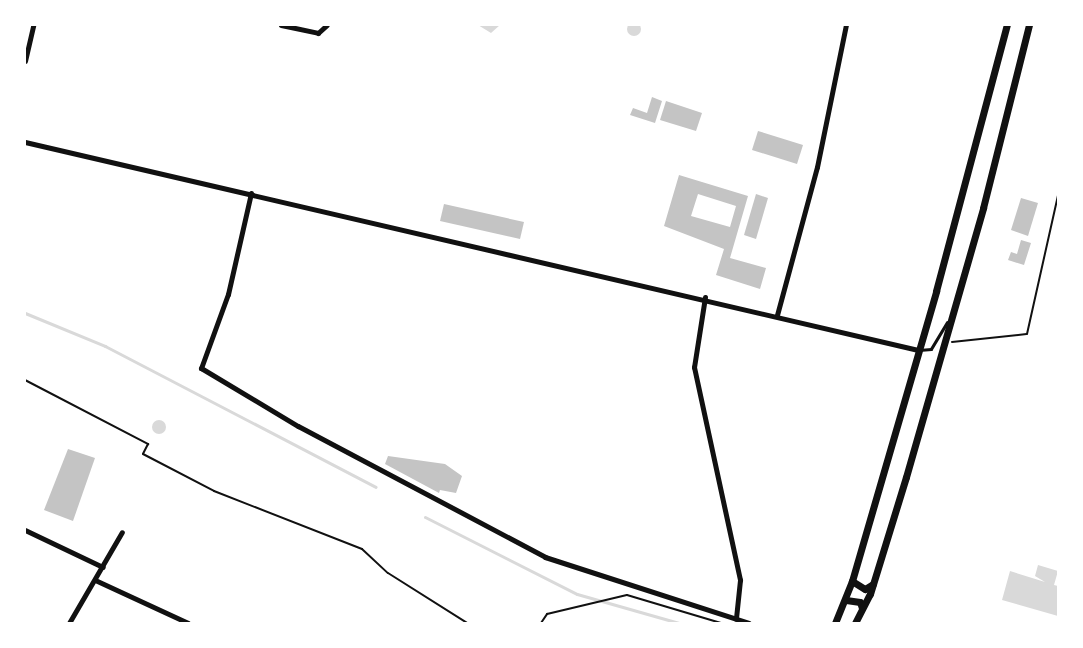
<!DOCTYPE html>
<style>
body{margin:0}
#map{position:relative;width:1083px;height:648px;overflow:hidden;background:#fff;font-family:"Noto Sans",sans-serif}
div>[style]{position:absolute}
.water>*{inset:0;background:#d9d9d9}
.round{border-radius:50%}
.stream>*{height:3px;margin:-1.5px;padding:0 1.5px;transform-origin:1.5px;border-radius:1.5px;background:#d9d9d9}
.building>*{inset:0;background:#c4c4c4}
.path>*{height:2px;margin:-1px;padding:0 1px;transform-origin:1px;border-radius:1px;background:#111}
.service>*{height:2.5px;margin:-1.25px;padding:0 1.25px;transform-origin:1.25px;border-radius:1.25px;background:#111}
.minor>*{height:5px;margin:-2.5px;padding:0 2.5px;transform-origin:2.5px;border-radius:2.5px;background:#111}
.secondary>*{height:7px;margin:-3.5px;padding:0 3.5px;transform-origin:3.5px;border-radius:3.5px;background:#111}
span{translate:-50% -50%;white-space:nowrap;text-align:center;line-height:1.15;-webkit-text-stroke:5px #fff;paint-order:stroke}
.frame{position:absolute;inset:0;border:26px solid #fff;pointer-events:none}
</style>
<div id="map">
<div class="water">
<div class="round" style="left:627px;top:22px;width:14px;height:14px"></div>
<div style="clip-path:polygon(478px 25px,500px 25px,491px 33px)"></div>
<div class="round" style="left:152px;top:420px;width:14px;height:14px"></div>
<div style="clip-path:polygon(1038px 565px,1058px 571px,1054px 585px,1058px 586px,1058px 616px,1002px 600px,1010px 571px,1045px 582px,1035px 576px)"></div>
</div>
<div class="stream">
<div style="left:25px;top:313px;width:87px;rotate:22.4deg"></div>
<div style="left:105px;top:346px;width:305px;rotate:27.5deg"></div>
<div style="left:425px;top:517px;width:170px;rotate:26.9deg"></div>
<div style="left:577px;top:594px;width:106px;rotate:15.9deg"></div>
</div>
<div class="building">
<div style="clip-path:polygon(652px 97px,662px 101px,655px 123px,630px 115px,633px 108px,647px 113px)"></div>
<div style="clip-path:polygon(666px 101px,702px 113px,696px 131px,660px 120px)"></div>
<div style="clip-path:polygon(758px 131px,803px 145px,797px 164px,752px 150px)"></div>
<div style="clip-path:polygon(evenodd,679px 175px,748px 196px,730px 258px,766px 268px,760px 289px,716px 275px,724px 249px,664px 226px,679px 175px,698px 194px,736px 206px,730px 227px,691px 216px,698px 194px)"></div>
<div style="clip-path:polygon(756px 194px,768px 198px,756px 239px,744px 235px)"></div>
<div style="clip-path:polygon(1021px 198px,1038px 203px,1028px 236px,1011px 230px)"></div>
<div style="clip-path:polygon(444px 204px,524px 222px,520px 239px,440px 221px)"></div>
<div style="clip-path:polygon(1021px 240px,1031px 243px,1024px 265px,1008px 260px,1011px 252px,1017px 254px)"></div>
<div style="clip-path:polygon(68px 449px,95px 458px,73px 521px,44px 510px)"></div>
<div style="clip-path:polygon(388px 456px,445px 464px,462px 476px,456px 493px,440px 490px,439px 493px,385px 464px)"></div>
</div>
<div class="path">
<div style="left:1058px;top:129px;width:21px;rotate:90deg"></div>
<div style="left:952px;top:342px;width:75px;rotate:-6.1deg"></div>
<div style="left:1027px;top:334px;width:142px;rotate:-77.4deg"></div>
<div style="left:25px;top:380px;width:139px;rotate:27.5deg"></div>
<div style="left:148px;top:444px;width:11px;rotate:117deg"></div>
<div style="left:143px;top:454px;width:80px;rotate:27.5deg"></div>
<div style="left:214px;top:491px;width:159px;rotate:21.4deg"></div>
<div style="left:362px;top:549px;width:35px;rotate:43deg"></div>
<div style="left:388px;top:573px;width:93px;rotate:32.3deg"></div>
<div style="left:541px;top:623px;width:11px;rotate:-56deg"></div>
<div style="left:547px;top:614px;width:82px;rotate:-13.4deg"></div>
<div style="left:627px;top:595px;width:98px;rotate:16.6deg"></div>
</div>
<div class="service">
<div style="left:919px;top:350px;width:12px;rotate:-5deg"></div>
<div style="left:931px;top:349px;width:31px;rotate:-59deg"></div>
</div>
<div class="minor">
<div style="left:281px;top:25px;width:38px;rotate:12deg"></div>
<div style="left:318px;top:33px;width:12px;rotate:-42deg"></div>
<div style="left:25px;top:61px;width:37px;rotate:-77deg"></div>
<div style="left:25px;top:142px;width:917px;rotate:13.11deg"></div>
<div style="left:251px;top:193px;width:104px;rotate:102.8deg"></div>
<div style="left:228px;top:294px;width:79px;rotate:110deg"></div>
<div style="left:201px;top:368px;width:113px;rotate:30.9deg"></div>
<div style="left:298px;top:426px;width:280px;rotate:27.9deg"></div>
<div style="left:545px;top:557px;width:214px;rotate:17.9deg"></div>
<div style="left:705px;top:297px;width:71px;rotate:98.9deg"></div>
<div style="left:694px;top:367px;width:218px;rotate:77.8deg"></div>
<div style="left:740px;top:580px;width:39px;rotate:96deg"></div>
<div style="left:777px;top:315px;width:153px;rotate:-74.9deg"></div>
<div style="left:817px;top:167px;width:145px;rotate:-78.5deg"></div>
<div style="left:25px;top:530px;width:86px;rotate:25.4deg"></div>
<div style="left:95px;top:580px;width:102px;rotate:24.8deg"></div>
<div style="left:69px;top:623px;width:105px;rotate:-59.8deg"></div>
</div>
<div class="secondary">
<div style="left:852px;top:581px;width:15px;rotate:32deg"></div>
<div style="left:865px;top:589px;width:9px;rotate:-32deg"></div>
<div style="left:846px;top:600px;width:14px;rotate:8deg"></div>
<div style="left:860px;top:602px;width:6px;rotate:72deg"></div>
<div style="left:835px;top:623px;width:45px;rotate:-68deg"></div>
<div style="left:852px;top:581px;width:302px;rotate:-73.8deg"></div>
<div style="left:936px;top:291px;width:275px;rotate:-75.1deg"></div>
<div style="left:855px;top:623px;width:33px;rotate:-63deg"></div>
<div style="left:870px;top:594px;width:122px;rotate:-72.9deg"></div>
<div style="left:906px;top:477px;width:280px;rotate:-74deg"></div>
<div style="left:983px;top:208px;width:189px;rotate:-75.9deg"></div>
</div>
<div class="frame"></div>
</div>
